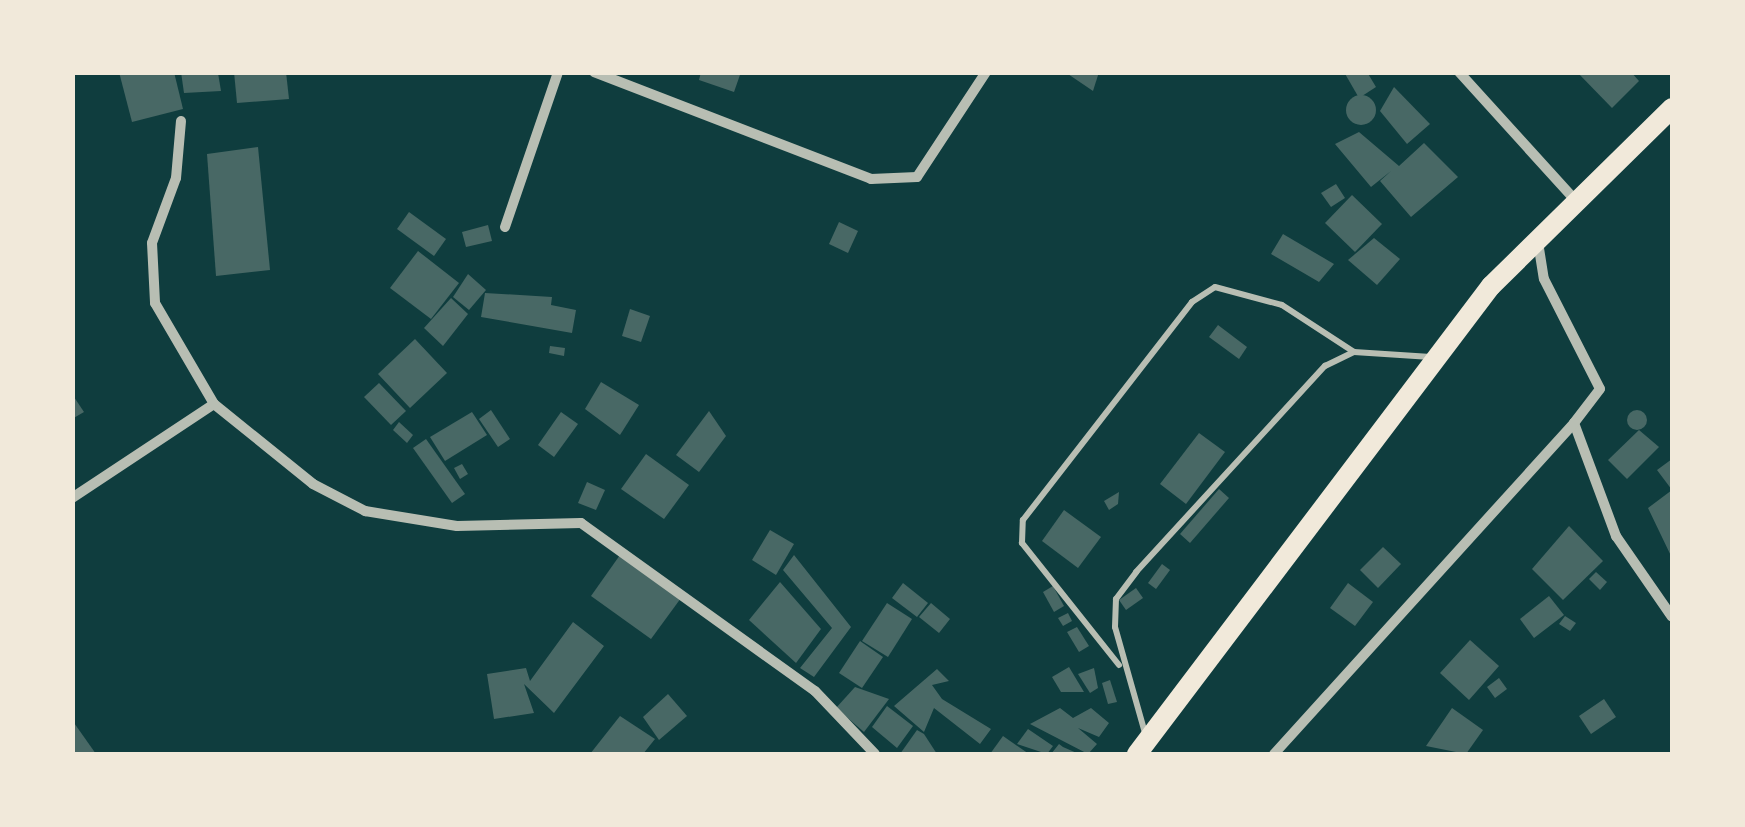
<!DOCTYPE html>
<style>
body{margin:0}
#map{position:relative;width:1745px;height:827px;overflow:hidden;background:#0f3d3e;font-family:"PT Sans",sans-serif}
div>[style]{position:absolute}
.building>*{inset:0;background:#486865}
.round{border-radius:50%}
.service>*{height:6px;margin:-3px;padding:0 3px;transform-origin:3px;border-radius:3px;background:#b8beb3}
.minor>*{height:10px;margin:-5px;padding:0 5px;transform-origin:5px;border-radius:5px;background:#b8beb3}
.trunk>*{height:20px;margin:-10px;padding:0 10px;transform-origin:10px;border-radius:10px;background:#f1e9da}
span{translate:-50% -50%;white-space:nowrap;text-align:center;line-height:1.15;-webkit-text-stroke:10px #f1e9da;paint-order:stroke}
.frame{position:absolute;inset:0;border:75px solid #f1e9da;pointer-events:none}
</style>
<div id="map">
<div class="building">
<div style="clip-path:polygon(119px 72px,174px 72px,183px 109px,132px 122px)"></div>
<div style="clip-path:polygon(181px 72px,218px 73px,221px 91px,184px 93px)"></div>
<div style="clip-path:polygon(234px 72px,286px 72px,289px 99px,237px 103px)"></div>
<div style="clip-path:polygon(701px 72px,741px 72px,734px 92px,699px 80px)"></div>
<div style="clip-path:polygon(1065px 72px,1099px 72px,1093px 91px)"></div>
<div style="clip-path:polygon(1344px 72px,1367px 72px,1376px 87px,1359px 98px)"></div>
<div style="clip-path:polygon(1577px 72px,1631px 72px,1639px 81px,1612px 108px)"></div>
<div style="clip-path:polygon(1394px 87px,1430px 124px,1407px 144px,1380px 111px)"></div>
<div class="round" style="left:1346px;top:95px;width:30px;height:30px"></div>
<div style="clip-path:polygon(1359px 132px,1399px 166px,1424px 143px,1458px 177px,1411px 217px,1380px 181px,1391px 171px,1371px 187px,1335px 144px)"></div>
<div style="clip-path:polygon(258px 147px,270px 270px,216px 276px,207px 154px)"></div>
<div style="clip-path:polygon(1336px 184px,1345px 198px,1331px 207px,1321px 193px)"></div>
<div style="clip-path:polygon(1352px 195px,1382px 224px,1355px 252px,1325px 223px)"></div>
<div style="clip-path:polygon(409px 212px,446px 239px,434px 256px,397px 229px)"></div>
<div style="clip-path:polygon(839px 222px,858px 231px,848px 253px,829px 244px)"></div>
<div style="clip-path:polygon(488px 225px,492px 241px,466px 247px,462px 232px)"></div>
<div style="clip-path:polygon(1283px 234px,1334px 264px,1319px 282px,1271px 254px)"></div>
<div style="clip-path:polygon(1374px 238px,1400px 259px,1377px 285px,1348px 260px)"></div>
<div style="clip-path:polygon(418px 251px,459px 283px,431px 319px,390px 288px)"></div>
<div style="clip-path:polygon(468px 274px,486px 290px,469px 310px,453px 297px)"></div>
<div style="clip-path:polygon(485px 293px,552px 297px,551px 305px,576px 310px,572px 333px,481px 317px)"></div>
<div style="clip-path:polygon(451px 298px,468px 314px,443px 346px,424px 328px)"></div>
<div style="clip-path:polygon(630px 309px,650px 316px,641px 342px,622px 336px)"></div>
<div style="clip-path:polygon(1218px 325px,1247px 347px,1239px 359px,1209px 337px)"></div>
<div style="clip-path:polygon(415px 339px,447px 373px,410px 408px,378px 374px)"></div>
<div style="clip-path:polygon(550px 346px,565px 348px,564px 356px,549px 353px)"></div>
<div style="clip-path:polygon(601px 382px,639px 405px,620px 435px,585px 409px)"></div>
<div style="clip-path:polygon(379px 383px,406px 411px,391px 425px,364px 397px)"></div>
<div style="clip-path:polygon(72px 394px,84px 412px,72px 419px)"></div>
<div style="clip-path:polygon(491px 410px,510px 439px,498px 447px,479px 419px)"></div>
<div class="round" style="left:1627px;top:410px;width:20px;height:20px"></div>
<div style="clip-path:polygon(709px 411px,726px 436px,699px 472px,676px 455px)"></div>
<div style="clip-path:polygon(472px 412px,487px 435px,445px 461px,430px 437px)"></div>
<div style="clip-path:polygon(561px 412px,578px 424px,554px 457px,538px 445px)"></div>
<div style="clip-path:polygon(399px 422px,413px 435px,407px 443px,393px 430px)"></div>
<div style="clip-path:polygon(1639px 430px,1659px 447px,1627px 479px,1608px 460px)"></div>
<div style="clip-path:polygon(1199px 433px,1225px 452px,1186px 504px,1160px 484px)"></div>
<div style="clip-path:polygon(426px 439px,465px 494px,452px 503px,413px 448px)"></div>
<div style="clip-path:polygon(646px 454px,689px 485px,664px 519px,621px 489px)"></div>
<div style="clip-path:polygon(1672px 459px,1672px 558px,1648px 508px,1672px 490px,1657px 470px)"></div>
<div style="clip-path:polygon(462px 464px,468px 474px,460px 479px,454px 468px)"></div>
<div style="clip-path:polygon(587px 482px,605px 490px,596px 510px,578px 503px)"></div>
<div style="clip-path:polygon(1219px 489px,1229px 498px,1190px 543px,1180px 534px)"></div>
<div style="clip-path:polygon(1119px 492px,1118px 504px,1109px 510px,1104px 501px)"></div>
<div style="clip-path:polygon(1064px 510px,1101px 537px,1078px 568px,1042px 541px)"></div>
<div style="clip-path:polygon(1569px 526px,1603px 561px,1563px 600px,1532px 569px)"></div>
<div style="clip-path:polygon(770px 530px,794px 544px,776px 575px,752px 560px)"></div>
<div style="clip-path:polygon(1383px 547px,1401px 564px,1378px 588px,1360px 570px)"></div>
<div style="clip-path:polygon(620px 555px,681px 598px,651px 639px,591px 596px)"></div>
<div style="clip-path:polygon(794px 555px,851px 627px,814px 677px,800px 668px,832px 628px,783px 570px)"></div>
<div style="clip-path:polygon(1162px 564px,1170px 570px,1156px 589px,1148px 583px)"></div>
<div style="clip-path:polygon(1596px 572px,1607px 582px,1600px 590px,1589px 579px)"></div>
<div style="clip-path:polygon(780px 582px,821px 629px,796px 663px,749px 620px)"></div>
<div style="clip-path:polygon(903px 583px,928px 603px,917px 617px,892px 598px)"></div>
<div style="clip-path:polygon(1348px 583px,1373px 602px,1355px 626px,1330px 608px)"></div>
<div style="clip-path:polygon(1053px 586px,1064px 606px,1054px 612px,1043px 592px)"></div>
<div style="clip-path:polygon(1136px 588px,1143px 598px,1126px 610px,1119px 600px)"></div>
<div style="clip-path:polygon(1549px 596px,1564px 615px,1534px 638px,1520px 619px)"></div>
<div style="clip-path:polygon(887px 603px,912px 619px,888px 657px,862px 641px)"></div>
<div style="clip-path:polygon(931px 603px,950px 619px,939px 633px,919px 617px)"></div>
<div style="clip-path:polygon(1068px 613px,1072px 621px,1063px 626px,1058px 618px)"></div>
<div style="clip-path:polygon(1565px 616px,1576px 623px,1570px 631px,1559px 624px)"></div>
<div style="clip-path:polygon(573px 622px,604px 646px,554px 713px,524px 684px,534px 713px,494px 719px,487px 674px,526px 668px,530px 681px)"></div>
<div style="clip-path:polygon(1077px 627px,1089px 646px,1079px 652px,1067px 632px)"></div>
<div style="clip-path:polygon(1470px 640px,1499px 666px,1469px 700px,1440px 673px)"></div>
<div style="clip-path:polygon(860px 641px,883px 657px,862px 688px,839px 673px)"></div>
<div style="clip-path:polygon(1069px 667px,1084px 692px,1061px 692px,1052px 677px)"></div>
<div style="clip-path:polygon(1094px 668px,1098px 688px,1090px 693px,1078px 674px)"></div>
<div style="clip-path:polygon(937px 669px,949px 681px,932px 685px,942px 699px,991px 729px,980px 744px,934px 708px,924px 732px,894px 706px)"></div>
<div style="clip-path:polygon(1499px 678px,1507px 689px,1495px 698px,1487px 687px)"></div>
<div style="clip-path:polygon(1110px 680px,1117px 702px,1108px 704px,1102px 683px)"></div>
<div style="clip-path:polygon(855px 687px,889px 699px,864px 732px,836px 708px)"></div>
<div style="clip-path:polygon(668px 694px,687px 716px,659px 740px,643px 717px)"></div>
<div style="clip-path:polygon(1604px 699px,1616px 717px,1591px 734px,1579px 716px)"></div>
<div style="clip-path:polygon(887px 706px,913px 726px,897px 748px,872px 727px)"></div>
<div style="clip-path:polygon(1060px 708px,1073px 718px,1091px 708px,1109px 723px,1099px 737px,1078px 728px,1097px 744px,1088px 754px,1030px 724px)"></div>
<div style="clip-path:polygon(1452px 708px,1483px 730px,1466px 754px,1426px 746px)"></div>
<div style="clip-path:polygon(620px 716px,655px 739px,643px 754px,590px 754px)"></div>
<div style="clip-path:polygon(72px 720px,96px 754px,72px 754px)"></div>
<div style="clip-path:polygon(1028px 729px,1053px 746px,1047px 754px,1017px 744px)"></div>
<div style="clip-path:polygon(917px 730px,924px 734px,937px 754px,900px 754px)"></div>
<div style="clip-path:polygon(1003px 736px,1029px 754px,990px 754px)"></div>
<div style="clip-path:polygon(1059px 744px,1063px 747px,1079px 754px,1051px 754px)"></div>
</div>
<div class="service">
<div style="left:1119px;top:665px;width:156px;rotate:-128.5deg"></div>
<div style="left:1022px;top:543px;width:23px;rotate:-88deg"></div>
<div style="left:1023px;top:520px;width:276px;rotate:-52.2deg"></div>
<div style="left:1192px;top:302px;width:27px;rotate:-33deg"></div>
<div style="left:1215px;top:287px;width:69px;rotate:15deg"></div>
<div style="left:1282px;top:305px;width:86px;rotate:33.1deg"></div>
<div style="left:1145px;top:733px;width:110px;rotate:-105.8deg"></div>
<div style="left:1115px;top:627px;width:28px;rotate:-88deg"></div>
<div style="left:1116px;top:599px;width:34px;rotate:-53deg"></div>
<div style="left:1136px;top:572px;width:280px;rotate:-47.5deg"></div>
<div style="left:1325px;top:366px;width:32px;rotate:-26deg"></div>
<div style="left:1354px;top:352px;width:77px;rotate:3.7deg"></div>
</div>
<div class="minor">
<div style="left:594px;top:72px;width:297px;rotate:21.1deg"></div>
<div style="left:871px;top:179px;width:46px;rotate:-2.5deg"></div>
<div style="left:917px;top:177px;width:126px;rotate:-56.7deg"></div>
<div style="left:1459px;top:72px;width:173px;rotate:47.8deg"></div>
<div style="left:181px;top:121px;width:57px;rotate:95deg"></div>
<div style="left:176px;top:178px;width:69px;rotate:110.3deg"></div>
<div style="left:152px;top:243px;width:60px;rotate:87.1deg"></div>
<div style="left:155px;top:303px;width:117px;rotate:59.7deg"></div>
<div style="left:505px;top:227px;width:164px;rotate:-71.1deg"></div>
<div style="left:1538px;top:242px;width:37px;rotate:81deg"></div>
<div style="left:1544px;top:279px;width:123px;rotate:63deg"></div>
<div style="left:1600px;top:389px;width:43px;rotate:127.4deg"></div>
<div style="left:1574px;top:423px;width:121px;rotate:69.6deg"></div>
<div style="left:1616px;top:536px;width:98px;rotate:55.3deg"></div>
<div style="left:72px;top:498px;width:170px;rotate:-33.5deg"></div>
<div style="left:214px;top:404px;width:127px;rotate:38.9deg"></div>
<div style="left:313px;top:484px;width:59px;rotate:27.4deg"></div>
<div style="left:365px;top:511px;width:93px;rotate:9.3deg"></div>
<div style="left:457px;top:526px;width:124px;rotate:-1.4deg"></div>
<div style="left:581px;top:523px;width:288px;rotate:35.7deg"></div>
<div style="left:815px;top:691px;width:87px;rotate:46.4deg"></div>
<div style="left:1274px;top:754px;width:447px;rotate:-47.8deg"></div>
</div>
<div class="trunk">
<div style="left:1137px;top:754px;width:587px;rotate:-52.9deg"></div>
<div style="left:1491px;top:286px;width:254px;rotate:-44.5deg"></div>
</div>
<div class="frame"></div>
</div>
